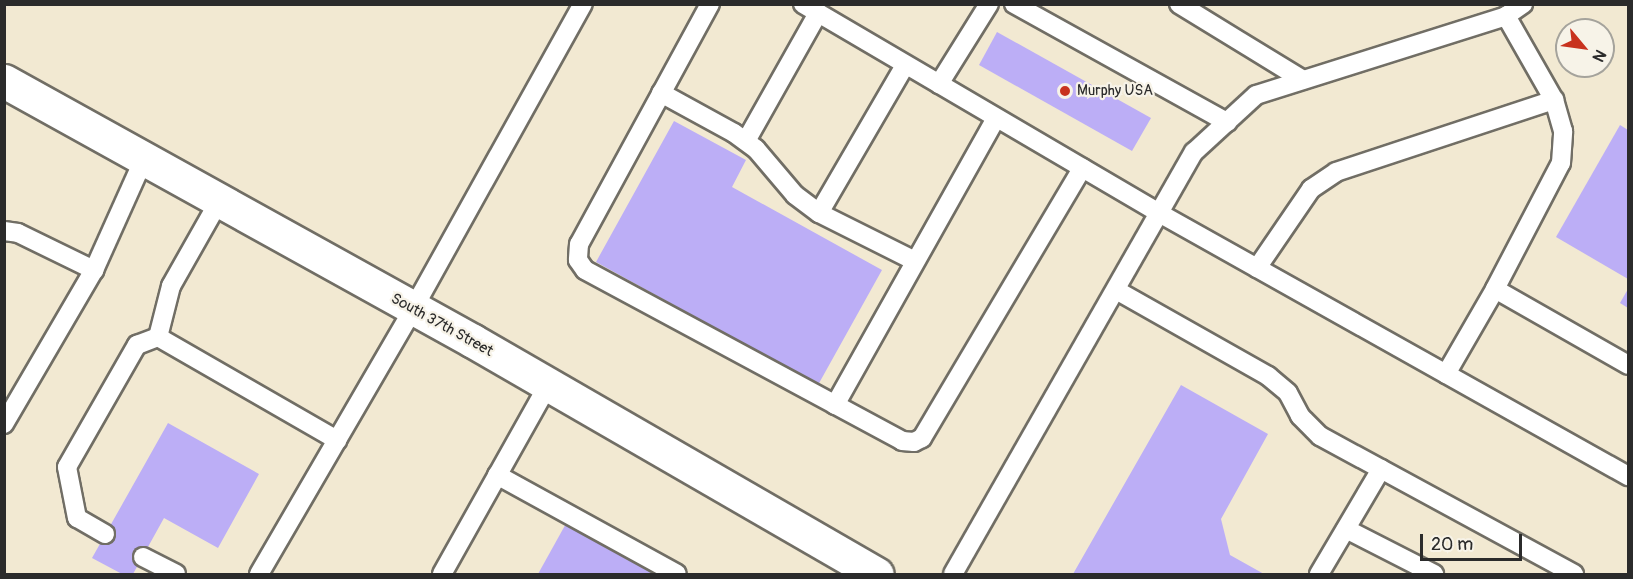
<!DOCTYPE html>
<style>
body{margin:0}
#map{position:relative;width:1633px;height:579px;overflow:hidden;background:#f2e9d2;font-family:Pangolin,sans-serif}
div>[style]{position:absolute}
.building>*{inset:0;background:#bcaef6}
.roads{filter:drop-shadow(2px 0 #716e65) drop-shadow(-2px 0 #716e65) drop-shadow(0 2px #716e65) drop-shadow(0 -2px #716e65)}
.lane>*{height:18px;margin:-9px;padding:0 9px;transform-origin:9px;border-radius:9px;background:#fff}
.secondary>*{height:33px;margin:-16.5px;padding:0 16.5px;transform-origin:16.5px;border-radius:16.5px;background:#fff}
.dots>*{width:16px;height:16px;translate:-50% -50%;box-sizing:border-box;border:3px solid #f7f3e8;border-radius:50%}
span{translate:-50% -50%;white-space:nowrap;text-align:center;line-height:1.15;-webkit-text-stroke:4.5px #f7f3e8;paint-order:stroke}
.poi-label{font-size:15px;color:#2b2b2b}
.left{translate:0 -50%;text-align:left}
.street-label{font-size:15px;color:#2b2b2b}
.frame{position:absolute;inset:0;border:6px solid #2b2b2b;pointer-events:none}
.north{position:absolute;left:1555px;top:18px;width:60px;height:60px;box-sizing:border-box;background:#f7f3e8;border:2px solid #a5a39c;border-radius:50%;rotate:119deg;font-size:16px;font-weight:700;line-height:24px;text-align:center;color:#2b2b2b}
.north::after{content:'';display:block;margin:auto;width:21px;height:27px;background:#c8321e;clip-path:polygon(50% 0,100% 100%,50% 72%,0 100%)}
.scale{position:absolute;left:1420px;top:534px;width:102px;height:27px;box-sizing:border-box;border:3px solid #2b2b2b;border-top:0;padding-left:8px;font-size:18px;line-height:21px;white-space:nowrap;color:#2b2b2b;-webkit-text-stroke:4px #f7f3e8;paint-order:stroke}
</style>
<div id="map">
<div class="building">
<div style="clip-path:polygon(997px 32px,1151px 118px,1132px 151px,979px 65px)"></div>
<div style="clip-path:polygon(674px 121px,746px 160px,732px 187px,882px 270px,818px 385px,596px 262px)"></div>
<div style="clip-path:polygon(1620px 125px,1628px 130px,1628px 279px,1556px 237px)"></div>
<div style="clip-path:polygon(1628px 289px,1628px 308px,1620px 303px)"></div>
<div style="clip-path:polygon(1181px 385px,1268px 434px,1221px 519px,1230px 555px,1264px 574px,1073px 574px)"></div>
<div style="clip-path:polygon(168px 423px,259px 474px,218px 548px,164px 518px,133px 574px,122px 574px,92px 558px)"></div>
<div style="clip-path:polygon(568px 520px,667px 574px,538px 574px)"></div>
</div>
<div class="roads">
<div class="lane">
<div style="left:710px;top:4px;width:273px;rotate:118.6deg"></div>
<div style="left:579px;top:244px;width:16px;rotate:94deg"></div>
<div style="left:578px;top:260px;width:12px;rotate:55deg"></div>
<div style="left:585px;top:270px;width:360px;rotate:28.3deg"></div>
<div style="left:902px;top:441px;width:12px;rotate:5deg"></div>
<div style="left:914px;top:442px;width:9px;rotate:-27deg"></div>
<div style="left:922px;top:438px;width:314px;rotate:-59.3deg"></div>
<div style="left:803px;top:4px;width:413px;rotate:30.4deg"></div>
<div style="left:1159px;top:213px;width:538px;rotate:29.28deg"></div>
<div style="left:1014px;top:4px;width:244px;rotate:29deg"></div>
<div style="left:1179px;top:4px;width:145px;rotate:31.5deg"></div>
<div style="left:939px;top:84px;width:94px;rotate:-58deg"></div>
<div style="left:661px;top:93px;width:83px;rotate:28.7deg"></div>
<div style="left:734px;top:133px;width:27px;rotate:36deg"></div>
<div style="left:756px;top:149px;width:60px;rotate:49.7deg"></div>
<div style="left:795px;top:195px;width:30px;rotate:37deg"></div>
<div style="left:819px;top:213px;width:107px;rotate:26.6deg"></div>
<div style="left:746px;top:141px;width:147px;rotate:-60.6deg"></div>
<div style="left:819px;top:213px;width:171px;rotate:-59.8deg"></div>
<div style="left:4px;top:231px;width:14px;rotate:8deg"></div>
<div style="left:18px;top:233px;width:85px;rotate:26deg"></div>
<div style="left:1257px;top:268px;width:96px;rotate:-55.6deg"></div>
<div style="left:1311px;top:189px;width:30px;rotate:-34deg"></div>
<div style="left:1336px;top:172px;width:230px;rotate:-18.3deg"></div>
<div style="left:1495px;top:289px;width:142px;rotate:-62.4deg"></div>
<div style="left:1561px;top:163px;width:32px;rotate:-86deg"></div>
<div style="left:1563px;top:131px;width:32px;rotate:-106deg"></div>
<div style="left:1554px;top:100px;width:97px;rotate:-119.7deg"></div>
<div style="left:1116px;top:290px;width:175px;rotate:29.5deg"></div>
<div style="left:1268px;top:376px;width:26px;rotate:40deg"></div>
<div style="left:1288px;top:393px;width:26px;rotate:62deg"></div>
<div style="left:1300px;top:416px;width:28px;rotate:45deg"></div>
<div style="left:1320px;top:436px;width:289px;rotate:28.5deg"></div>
<div style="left:158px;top:337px;width:207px;rotate:29.9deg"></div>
<div style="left:158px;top:337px;width:53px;rotate:-75.7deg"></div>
<div style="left:171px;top:286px;width:98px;rotate:-60.5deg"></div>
<div style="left:1446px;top:374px;width:98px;rotate:-60deg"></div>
<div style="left:1495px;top:289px;width:153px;rotate:29.7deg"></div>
<div style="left:835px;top:405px;width:329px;rotate:-60.7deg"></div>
<div style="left:4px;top:424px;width:178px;rotate:-59.7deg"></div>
<div style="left:94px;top:270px;width:122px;rotate:-65.8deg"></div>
<div style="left:497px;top:475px;width:205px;rotate:28.8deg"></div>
<div style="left:1346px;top:529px;width:99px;rotate:27.1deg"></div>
<div style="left:105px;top:534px;width:32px;rotate:-150deg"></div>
<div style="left:77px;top:518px;width:52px;rotate:-101.1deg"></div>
<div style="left:67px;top:467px;width:141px;rotate:-60.2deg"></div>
<div style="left:137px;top:345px;width:22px;rotate:-21deg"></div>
<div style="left:143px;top:557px;width:37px;rotate:27deg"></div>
<div style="left:259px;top:574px;width:306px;rotate:-59.8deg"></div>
<div style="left:413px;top:309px;width:349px;rotate:-60.9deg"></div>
<div style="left:442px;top:574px;width:217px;rotate:-60.7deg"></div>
<div style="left:953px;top:574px;width:486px;rotate:-60.3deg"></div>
<div style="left:1194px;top:152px;width:84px;rotate:-42.6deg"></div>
<div style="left:1256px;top:95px;width:262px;rotate:-17.5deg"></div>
<div style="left:1506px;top:16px;width:21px;rotate:-35deg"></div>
<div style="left:1319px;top:574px;width:122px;rotate:-59.4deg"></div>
</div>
<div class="secondary">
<div style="left:4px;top:81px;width:536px;rotate:29deg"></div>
<div style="left:473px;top:341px;width:466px;rotate:30deg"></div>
</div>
</div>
<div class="dots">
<div style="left:1065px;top:91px;background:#c8321e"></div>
</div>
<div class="poi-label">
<span class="left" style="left:1077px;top:91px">Murphy USA</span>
</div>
<div class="street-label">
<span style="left:442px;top:325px;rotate:29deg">South 37th Street</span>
</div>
<div class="frame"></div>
<div class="north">N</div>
<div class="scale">20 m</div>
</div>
